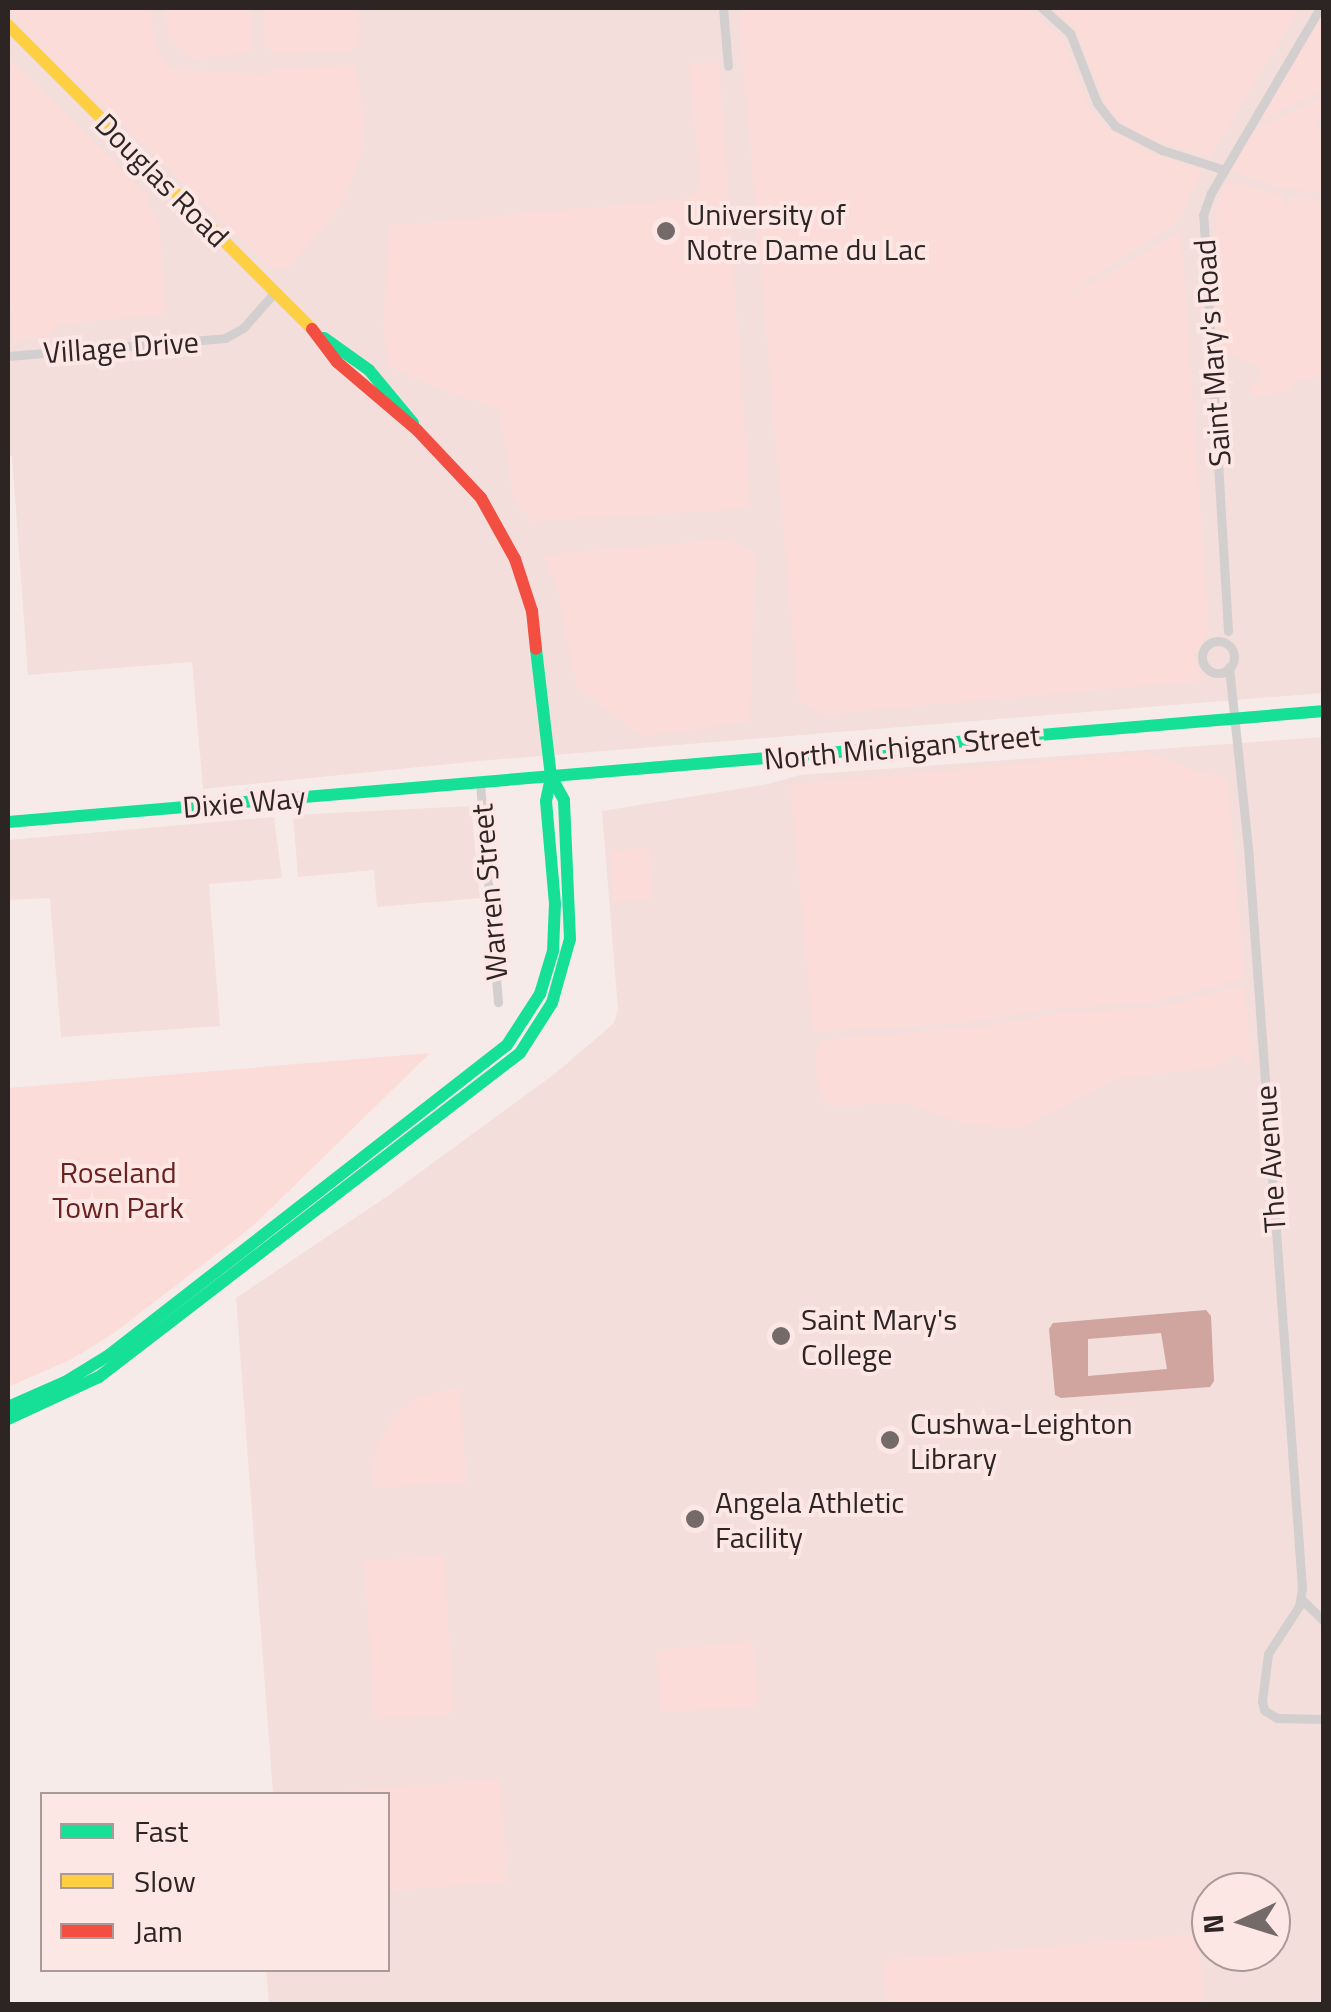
<!DOCTYPE html>
<style>
body{margin:0}
#map{position:relative;width:1331px;height:2012px;overflow:hidden;background:#f7ebea;font-family:"Titillium Web",sans-serif}
div>[style]{position:absolute}
.built>*{inset:0;background:#f3dedb}
.green>*{inset:0;background:#fbdcd9}
.water>*{inset:0;background:#d0a49f}
.street>*{height:9px;margin:-4.5px;padding:0 4.5px;transform-origin:4.5px;border-radius:4.5px;background:#d2cfce}
.street>.ring{margin:-4.5px;padding:0;box-sizing:content-box;background:none;border:9px solid #d2cfce;border-radius:50%}
.fast>*{height:12px;margin:-6px;padding:0 6px;transform-origin:6px;border-radius:6px;background:#16e098}
.slow>*{height:12px;margin:-6px;padding:0 6px;transform-origin:6px;border-radius:6px;background:#ffcf43}
.jam>*{height:12px;margin:-6px;padding:0 6px;transform-origin:6px;border-radius:6px;background:#f24e42}
.dots>*{width:28px;height:28px;translate:-50% -50%;box-sizing:border-box;border:5px solid #fce7e5;border-radius:50%}
span{translate:-50% -50%;white-space:nowrap;text-align:center;line-height:1.15;-webkit-text-stroke:8px #fce7e5;paint-order:stroke}
.street-label{font-size:30px;color:#2d2524}
.poi-label{font-size:30px;color:#2d2524}
.left{translate:0 -50%;text-align:left}
.park-label{font-size:30px;color:#69221f}
.frame{position:absolute;inset:0;border:10px solid #2d2524;pointer-events:none}
.legend{position:absolute;left:40px;top:1792px;width:350px;height:180px;box-sizing:border-box;background:#fce7e5;border:2px solid #a99998;margin:0;padding:12px 18px;list-style:none;font-size:30px;color:#2d2524}
.legend li{display:flex;align-items:center;gap:20px;height:50px}
.legend b{width:50px;border:2px solid #a99998}
.north{position:absolute;left:1191px;top:1872px;width:100px;height:100px;box-sizing:border-box;background:#fce7e5;border:2px solid #a99998;border-radius:50%;rotate:266deg;font-size:28px;font-weight:700;line-height:40px;text-align:center;color:#2d2524}
.north::after{content:'';display:block;margin:auto;width:35px;height:45px;background:#746a69;clip-path:polygon(50% 0,100% 100%,50% 72%,0 100%)}
</style>
<div id="map">
<div class="built">
<div style="clip-path:polygon(8px 8px,1323px 8px,1323px 693px,479px 761px,203px 789px,192px 662px,28px 675px,12px 456px,8px 456px)"></div>
<div style="clip-path:polygon(evenodd,1323px 737px,1323px 2004px,269px 2004px,266px 1970px,388px 1970px,388px 1794px,273px 1794px,236px 1298px,389px 1195px,557px 1072px,614px 1023px,618px 1010px,602px 811px,768px 784px,800px 775px,1323px 737px,1211px 1892px,1271px 1892px,1271px 1952px,1211px 1952px,1211px 1892px)"></div>
<div style="clip-path:polygon(471px 806px,480px 898px,377px 907px,374px 870px,298px 877px,293px 815px)"></div>
<div style="clip-path:polygon(274px 817px,282px 878px,209px 884px,220px 1026px,61px 1037px,50px 898px,8px 900px,8px 840px)"></div>
</div>
<div class="green">
<div style="clip-path:polygon(8px 8px,150px 8px,156px 46px,161px 58px,174px 70px,268px 74px,274px 68px,356px 65px,363px 122px,361px 155px,341px 207px,287px 269px,272px 268px,38px 44px)"></div>
<div style="clip-path:polygon(164px 8px,252px 8px,252px 52px,192px 59px,169px 37px)"></div>
<div style="clip-path:polygon(263px 8px,358px 8px,359px 43px,351px 51px,272px 54px,265px 45px)"></div>
<div style="clip-path:polygon(738px 8px,1029px 8px,1063px 40px,1089px 108px,1104px 125px,1155px 155px,1202px 170px,1183px 213px,1170px 227px,1067px 294px,1068px 297px,1181px 231px,1209px 632px,1195px 654px,1200px 673px,1210px 680px,823px 714px,798px 699px)"></div>
<div style="clip-path:polygon(1051px 8px,1300px 8px,1210px 157px,1144px 137px,1111px 116px,1075px 28px)"></div>
<div style="clip-path:polygon(1323px 11px,1323px 90px,1265px 118px,1262px 115px)"></div>
<div style="clip-path:polygon(8px 58px,151px 199px,147px 204px,159px 221px,166px 314px,58px 324px,48px 337px,13px 340px,8px 276px)"></div>
<div style="clip-path:polygon(719px 62px,750px 503px,742px 509px,530px 521px,514px 500px,499px 409px,450px 393px,395px 370px,388px 362px,383px 326px,389px 226px,684px 199px,694px 194px,700px 182px,689px 63px)"></div>
<div style="clip-path:polygon(1323px 98px,1323px 113px,1315px 125px,1323px 132px,1323px 193px,1281px 188px,1234px 172px,1232px 167px,1255px 129px)"></div>
<div style="clip-path:polygon(1226px 181px,1284px 196px,1284px 209px,1288px 209px,1289px 197px,1323px 200px,1323px 377px,1295px 380px,1290px 390px,1256px 397px,1248px 386px,1262px 379px,1260px 367px,1216px 348px,1213px 296px,1217px 203px)"></div>
<div style="clip-path:polygon(726px 539px,752px 551px,755px 559px,750px 721px,641px 736px,577px 687px,557px 589px,543px 555px)"></div>
<div style="clip-path:polygon(1147px 752px,1198px 772px,1228px 778px,1244px 978px,1153px 1002px,1049px 1009px,964px 1023px,813px 1032px,790px 785px)"></div>
<div style="clip-path:polygon(648px 848px,652px 899px,614px 902px,610px 851px)"></div>
<div style="clip-path:polygon(1245px 985px,1251px 1063px,1245px 1064px,1243px 1056px,1231px 1056px,1213px 1068px,1118px 1078px,1021px 1128px,966px 1125px,908px 1103px,829px 1106px,819px 1095px,815px 1053px,822px 1040px,989px 1026px,1056px 1013px,1160px 1007px)"></div>
<div style="clip-path:polygon(430px 1053px,253px 1226px,114px 1333px,70px 1360px,8px 1387px,8px 1088px)"></div>
<div style="clip-path:polygon(459px 1387px,467px 1482px,372px 1488px,376px 1447px,391px 1419px,419px 1396px)"></div>
<div style="clip-path:polygon(444px 1556px,454px 1714px,375px 1719px,364px 1561px)"></div>
<div style="clip-path:polygon(753px 1641px,759px 1706px,661px 1713px,656px 1650px)"></div>
<div style="clip-path:polygon(500px 1779px,507px 1882px,388px 1891px,388px 1794px,343px 1794px,343px 1791px)"></div>
<div style="clip-path:polygon(1197px 1934px,1206px 2004px,886px 2004px,882px 1960px)"></div>
</div>
<div class="water">
<div style="clip-path:polygon(evenodd,1206px 1310px,1211px 1316px,1214px 1381px,1210px 1387px,1061px 1398px,1055px 1395px,1049px 1329px,1053px 1323px,1206px 1310px,1161px 1333px,1167px 1369px,1088px 1376px,1088px 1339px,1161px 1333px)"></div>
</div>
<div class="street">
<div style="left:723px;top:8px;width:58px;rotate:85.1deg"></div>
<div style="left:1042px;top:8px;width:38px;rotate:42deg"></div>
<div style="left:1070px;top:33px;width:75px;rotate:68.9deg"></div>
<div style="left:1097px;top:103px;width:29px;rotate:52deg"></div>
<div style="left:1115px;top:126px;width:53px;rotate:27.1deg"></div>
<div style="left:1162px;top:150px;width:66px;rotate:17.6deg"></div>
<div style="left:8px;top:356px;width:218px;rotate:-4.7deg"></div>
<div style="left:225px;top:338px;width:21px;rotate:-29deg"></div>
<div style="left:243px;top:328px;width:48px;rotate:-48.4deg"></div>
<div style="left:1228px;top:631px;width:417px;rotate:-93.4deg"></div>
<div style="left:1203px;top:215px;width:23px;rotate:-70deg"></div>
<div style="left:1211px;top:193px;width:215px;rotate:-59.5deg"></div>
<div class="ring" style="left:1202px;top:641px;width:23px;height:23px"></div>
<div style="left:1229px;top:667px;width:181px;rotate:84deg"></div>
<div style="left:1248px;top:847px;width:743px;rotate:85.83deg"></div>
<div style="left:1302px;top:1588px;width:18px;rotate:99deg"></div>
<div style="left:1299px;top:1606px;width:57px;rotate:122.9deg"></div>
<div style="left:1268px;top:1654px;width:47px;rotate:97.3deg"></div>
<div style="left:1262px;top:1701px;width:9px;rotate:77deg"></div>
<div style="left:1264px;top:1710px;width:15px;rotate:32deg"></div>
<div style="left:1277px;top:1718px;width:47px;rotate:1.2deg"></div>
<div style="left:480px;top:783px;width:220px;rotate:85.3deg"></div>
<div style="left:1302px;top:1600px;width:30px;rotate:44deg"></div>
</div>
<div class="fast">
<div style="left:324px;top:338px;width:55px;rotate:35.4deg"></div>
<div style="left:369px;top:370px;width:69px;rotate:50.3deg"></div>
<div style="left:536px;top:649px;width:129px;rotate:83.3deg"></div>
<div style="left:8px;top:822px;width:1321px;rotate:-4.82deg"></div>
<div style="left:8px;top:1407px;width:62px;rotate:-23.7deg"></div>
<div style="left:65px;top:1382px;width:52px;rotate:-31.5deg"></div>
<div style="left:109px;top:1355px;width:504px;rotate:-37.91deg"></div>
<div style="left:507px;top:1045px;width:61px;rotate:-57.1deg"></div>
<div style="left:540px;top:994px;width:45px;rotate:-73.2deg"></div>
<div style="left:553px;top:951px;width:47px;rotate:-87.6deg"></div>
<div style="left:555px;top:904px;width:103px;rotate:-95deg"></div>
<div style="left:546px;top:801px;width:25px;rotate:-78deg"></div>
<div style="left:8px;top:1419px;width:100px;rotate:-24.8deg"></div>
<div style="left:99px;top:1377px;width:531px;rotate:-37.58deg"></div>
<div style="left:520px;top:1053px;width:59px;rotate:-57.4deg"></div>
<div style="left:552px;top:1003px;width:66px;rotate:-74.3deg"></div>
<div style="left:570px;top:939px;width:139px;rotate:-92.5deg"></div>
<div style="left:564px;top:800px;width:26px;rotate:-119deg"></div>
</div>
<div class="slow">
<div style="left:8px;top:25px;width:430px;rotate:45deg"></div>
</div>
<div class="jam">
<div style="left:312px;top:329px;width:41px;rotate:52.9deg"></div>
<div style="left:337px;top:362px;width:105px;rotate:40.4deg"></div>
<div style="left:417px;top:430px;width:93px;rotate:46.7deg"></div>
<div style="left:481px;top:498px;width:70px;rotate:60.9deg"></div>
<div style="left:515px;top:559px;width:55px;rotate:71.9deg"></div>
<div style="left:532px;top:611px;width:38px;rotate:84deg"></div>
</div>
<div class="dots">
<div style="left:666px;top:231px;background:#746a69"></div>
<div style="left:781px;top:1336px;background:#746a69"></div>
<div style="left:890px;top:1440px;background:#746a69"></div>
<div style="left:695px;top:1519px;background:#746a69"></div>
</div>
<div class="street-label">
<span style="left:162px;top:180px;rotate:45deg">Douglas Road</span>
<span style="left:121px;top:347px;rotate:-4deg">Village Drive</span>
<span style="left:1212px;top:353px;rotate:-94deg">Saint Mary's Road</span>
<span style="left:902px;top:747px;rotate:-5deg">North Michigan Street</span>
<span style="left:244px;top:802px;rotate:-5deg">Dixie Way</span>
<span style="left:489px;top:892px;rotate:-95deg">Warren Street</span>
<span style="left:1270px;top:1159px;rotate:-94deg">The Avenue</span>
</div>
<div class="poi-label">
<span class="left" style="left:686px;top:231px">University of<br>Notre Dame du Lac</span>
<span class="left" style="left:801px;top:1336px">Saint Mary's<br>College</span>
<span class="left" style="left:910px;top:1440px">Cushwa-Leighton<br>Library</span>
<span class="left" style="left:715px;top:1519px">Angela Athletic<br>Facility</span>
</div>
<div class="park-label">
<span style="left:118px;top:1189px">Roseland<br>Town Park</span>
</div>
<div class="frame"></div>
<ul class="legend">
<li><b style="height:12px;background:#16e098"></b>Fast</li>
<li><b style="height:12px;background:#ffcf43"></b>Slow</li>
<li><b style="height:12px;background:#f24e42"></b>Jam</li>
</ul>
<div class="north">N</div>
</div>
